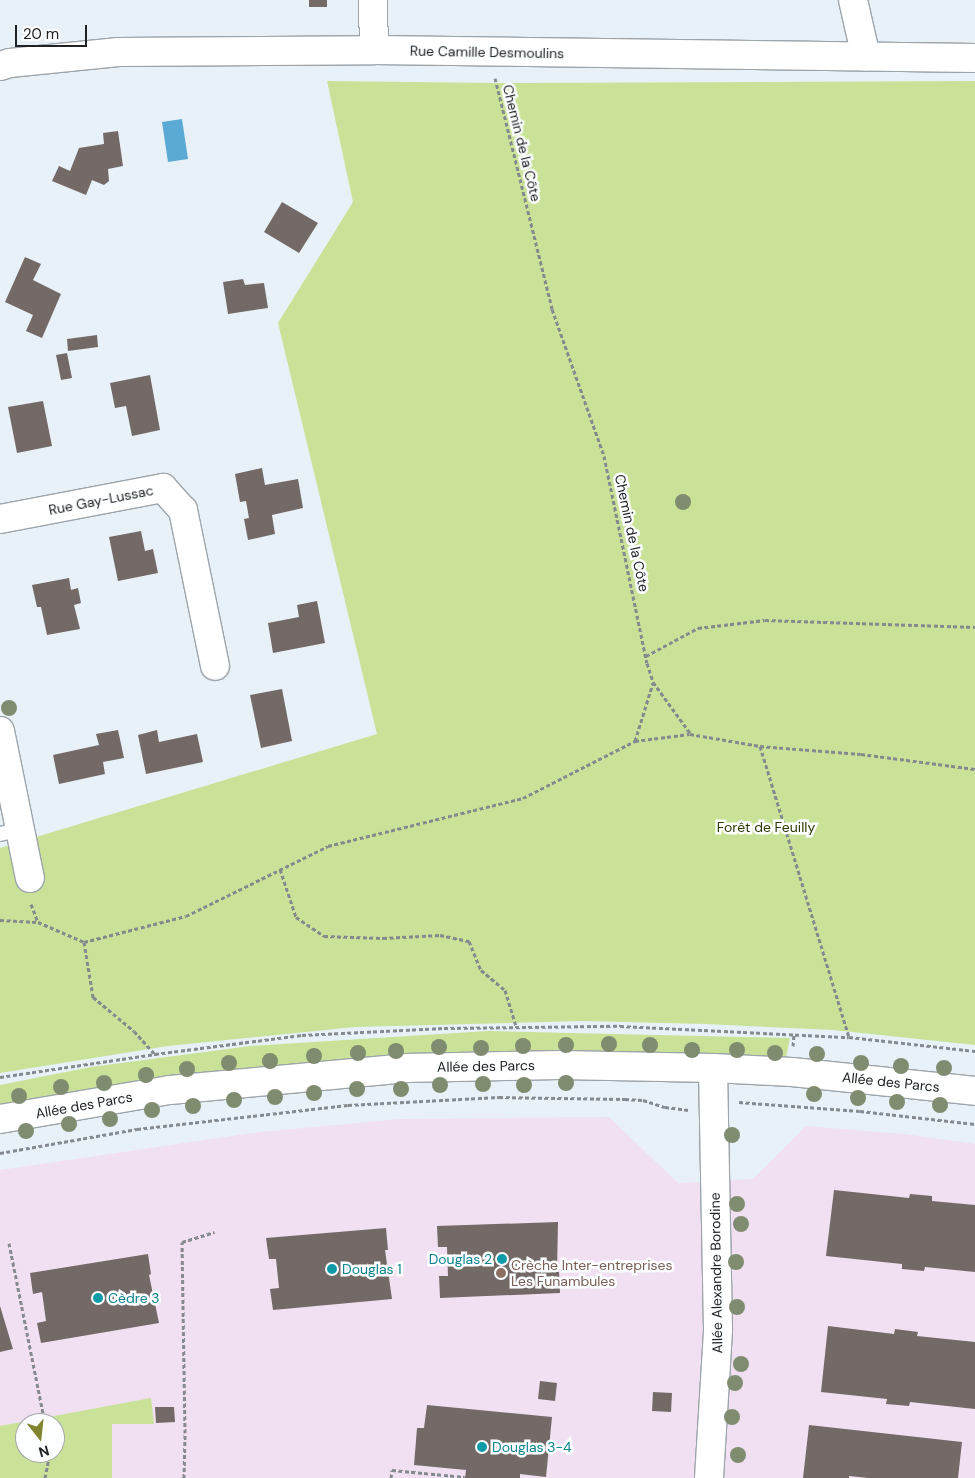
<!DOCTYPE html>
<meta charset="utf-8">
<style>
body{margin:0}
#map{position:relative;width:975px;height:1478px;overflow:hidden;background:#e9f1f8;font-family:"DM Sans",sans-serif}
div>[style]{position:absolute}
.commercial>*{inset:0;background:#f0e0f2}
.green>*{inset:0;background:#c9e298}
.water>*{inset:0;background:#5baad6}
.building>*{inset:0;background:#736967}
.path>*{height:3px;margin-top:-1.5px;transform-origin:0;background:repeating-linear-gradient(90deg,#848a8e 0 4px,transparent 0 6.5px)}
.roads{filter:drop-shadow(1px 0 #9ca4aa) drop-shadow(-1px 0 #9ca4aa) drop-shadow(0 1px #9ca4aa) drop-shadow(0 -1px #9ca4aa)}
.lane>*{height:14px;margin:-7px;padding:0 7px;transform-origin:7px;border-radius:7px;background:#fff}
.street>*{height:28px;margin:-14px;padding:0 14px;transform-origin:14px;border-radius:14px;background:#fff}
.secondary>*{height:28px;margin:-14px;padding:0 14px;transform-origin:14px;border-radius:14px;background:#fff}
.trees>*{width:16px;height:16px;margin:-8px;border-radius:50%;background:#808c70}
.dots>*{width:14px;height:14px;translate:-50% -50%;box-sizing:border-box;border:2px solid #fcfeff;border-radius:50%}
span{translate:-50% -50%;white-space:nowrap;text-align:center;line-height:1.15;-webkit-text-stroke:5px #fcfeff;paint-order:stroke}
.street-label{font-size:14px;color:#202325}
.park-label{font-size:14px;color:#2b3900}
.culture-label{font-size:14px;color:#0d838f}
.right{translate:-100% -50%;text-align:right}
.left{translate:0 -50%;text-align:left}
.education-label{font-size:14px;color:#785e54}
.north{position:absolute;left:15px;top:1413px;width:50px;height:50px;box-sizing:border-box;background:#fcfeff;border:1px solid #a4a6a8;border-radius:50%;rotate:164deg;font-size:14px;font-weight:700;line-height:20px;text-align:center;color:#202325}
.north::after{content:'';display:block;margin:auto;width:18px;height:22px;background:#828530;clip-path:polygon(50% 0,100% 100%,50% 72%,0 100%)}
.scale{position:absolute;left:15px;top:25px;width:72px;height:22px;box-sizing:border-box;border:2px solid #202325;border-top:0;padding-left:6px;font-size:15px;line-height:18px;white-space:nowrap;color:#202325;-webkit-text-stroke:4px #fcfeff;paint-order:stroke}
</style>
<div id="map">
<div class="commercial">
<div style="clip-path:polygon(evenodd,609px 1117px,678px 1183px,753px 1179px,806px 1126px,904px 1134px,975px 1144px,975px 1478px,0 1478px,0 1170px,260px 1132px,400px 1119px,609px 1117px,25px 1423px,55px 1423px,55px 1453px,25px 1453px,25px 1423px)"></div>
</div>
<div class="green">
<div style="clip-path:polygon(327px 81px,496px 83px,975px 81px,975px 1045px,833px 1030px,705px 1024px,583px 1021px,355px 1027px,168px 1046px,0 1073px,0 848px,377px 734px,278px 323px,353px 202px)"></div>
<div style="clip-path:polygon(488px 1031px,790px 1038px,786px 1058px,372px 1058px,257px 1067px,39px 1097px,0 1105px,0 1085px,91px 1067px,250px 1046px)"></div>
<div style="clip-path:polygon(evenodd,151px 1398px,154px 1424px,112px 1424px,112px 1478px,0 1478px,0 1426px,151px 1398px,25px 1423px,55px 1423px,55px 1453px,25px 1453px,25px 1423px)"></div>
</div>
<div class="water">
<div style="clip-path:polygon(182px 119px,188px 159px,168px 162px,162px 122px)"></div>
</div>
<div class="building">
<div style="clip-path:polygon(309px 0,327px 0,327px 7px,309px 7px)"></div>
<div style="clip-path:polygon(118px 131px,123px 166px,108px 169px,109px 181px,104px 185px,92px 180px,86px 195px,52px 181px,59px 166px,70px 171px,79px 148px,104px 144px,103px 133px)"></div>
<div style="clip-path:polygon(282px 202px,318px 223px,299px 253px,264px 232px)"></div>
<div style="clip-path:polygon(25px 257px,41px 264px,33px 280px,61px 294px,42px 338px,26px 331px,33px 315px,5px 302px)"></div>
<div style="clip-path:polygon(243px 279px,245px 285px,264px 283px,268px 308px,228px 314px,223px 282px)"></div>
<div style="clip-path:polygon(97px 335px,98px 347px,68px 351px,67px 339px)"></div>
<div style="clip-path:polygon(67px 353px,72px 378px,61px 380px,56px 355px)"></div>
<div style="clip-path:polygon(150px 375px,160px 430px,132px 436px,126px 406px,115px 408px,110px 383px)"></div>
<div style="clip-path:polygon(43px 401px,52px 446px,17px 453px,8px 407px)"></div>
<div style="clip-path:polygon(262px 468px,265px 485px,298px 479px,303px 508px,272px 515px,275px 534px,248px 540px,244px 519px,249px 518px,246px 501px,240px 502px,235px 474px)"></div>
<div style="clip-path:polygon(141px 531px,145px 551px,153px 549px,158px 573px,118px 581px,109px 537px)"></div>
<div style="clip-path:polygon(69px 578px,71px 590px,78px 588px,81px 603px,74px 605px,80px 629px,47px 635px,41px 607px,37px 607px,32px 585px)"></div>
<div style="clip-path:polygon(317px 601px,325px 643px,273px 653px,268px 623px,299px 617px,297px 605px)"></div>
<div style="clip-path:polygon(282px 689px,292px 741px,261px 748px,250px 695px)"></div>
<div style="clip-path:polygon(118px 730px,124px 758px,103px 762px,105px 774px,59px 784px,53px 755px,99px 745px,96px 734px)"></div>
<div style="clip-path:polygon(157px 730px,159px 742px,197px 734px,203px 762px,146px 774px,138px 735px)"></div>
<div style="clip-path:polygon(834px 1190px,909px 1198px,910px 1194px,932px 1196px,932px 1201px,975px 1205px,975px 1272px,925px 1267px,924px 1271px,902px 1269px,902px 1264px,826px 1256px)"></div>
<div style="clip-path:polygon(558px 1222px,557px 1272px,559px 1272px,560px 1293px,440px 1298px,439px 1276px,448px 1276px,447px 1247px,438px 1247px,437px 1226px)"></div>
<div style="clip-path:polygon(386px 1228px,388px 1250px,385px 1250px,392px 1299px,273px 1310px,270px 1289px,279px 1288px,276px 1259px,269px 1259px,266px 1238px)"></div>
<div style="clip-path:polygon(148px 1254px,151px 1274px,149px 1275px,159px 1323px,41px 1343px,37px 1323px,46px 1321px,42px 1292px,33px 1294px,30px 1273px)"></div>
<div style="clip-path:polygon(0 1306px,13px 1349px,0 1352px)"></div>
<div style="clip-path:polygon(828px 1326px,894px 1334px,895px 1329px,918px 1332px,917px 1336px,975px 1342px,975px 1409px,910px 1402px,909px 1406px,886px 1404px,887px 1399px,821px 1392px)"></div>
<div style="clip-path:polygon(540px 1381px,557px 1383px,555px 1401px,538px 1399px)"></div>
<div style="clip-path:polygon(653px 1392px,672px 1393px,671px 1412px,652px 1411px)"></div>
<div style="clip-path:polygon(427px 1405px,552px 1417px,546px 1477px,520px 1474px,520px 1478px,465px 1478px,466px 1470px,414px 1465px,417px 1428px,424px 1428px)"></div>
<div style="clip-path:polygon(155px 1407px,174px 1407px,175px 1422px,156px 1423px)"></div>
<div style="clip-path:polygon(809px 1425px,962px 1442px,958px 1478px,868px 1478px,849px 1476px,849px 1478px,803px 1478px)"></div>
</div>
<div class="path">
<div style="left:495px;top:78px;width:238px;rotate:76.1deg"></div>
<div style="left:552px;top:309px;width:156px;rotate:70.5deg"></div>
<div style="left:604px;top:456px;width:211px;rotate:78.3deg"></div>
<div style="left:647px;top:663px;width:20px;rotate:72deg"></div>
<div style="left:653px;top:682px;width:63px;rotate:54deg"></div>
<div style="left:646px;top:656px;width:59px;rotate:-28.3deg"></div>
<div style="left:698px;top:628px;width:67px;rotate:-6.8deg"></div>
<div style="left:765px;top:620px;width:210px;rotate:1.9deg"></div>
<div style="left:635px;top:741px;width:61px;rotate:-72.8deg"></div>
<div style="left:760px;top:746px;width:304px;rotate:73deg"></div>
<div style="left:280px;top:869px;width:51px;rotate:71.6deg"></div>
<div style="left:296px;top:917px;width:34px;rotate:34deg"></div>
<div style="left:324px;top:936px;width:59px;rotate:1.9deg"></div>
<div style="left:383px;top:938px;width:57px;rotate:-3deg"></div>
<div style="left:440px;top:935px;width:30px;rotate:12deg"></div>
<div style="left:469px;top:941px;width:31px;rotate:68deg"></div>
<div style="left:481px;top:970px;width:31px;rotate:40deg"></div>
<div style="left:505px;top:990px;width:39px;rotate:73deg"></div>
<div style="left:31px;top:904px;width:19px;rotate:69deg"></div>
<div style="left:0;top:920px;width:38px;rotate:3deg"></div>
<div style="left:38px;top:922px;width:50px;rotate:23.5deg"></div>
<div style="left:84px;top:942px;width:105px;rotate:-14.3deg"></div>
<div style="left:186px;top:916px;width:158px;rotate:-26.2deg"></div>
<div style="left:328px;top:846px;width:201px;rotate:-13.8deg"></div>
<div style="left:523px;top:798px;width:126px;rotate:-27deg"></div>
<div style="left:635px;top:741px;width:55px;rotate:-7.3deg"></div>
<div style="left:690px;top:734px;width:71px;rotate:9.7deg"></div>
<div style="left:760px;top:746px;width:101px;rotate:4.5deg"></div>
<div style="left:861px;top:754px;width:115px;rotate:7.5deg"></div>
<div style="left:84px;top:942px;width:56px;rotate:80.7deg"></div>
<div style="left:93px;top:997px;width:53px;rotate:39.7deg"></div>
<div style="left:134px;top:1031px;width:31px;rotate:48deg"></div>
<div style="left:793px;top:1046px;width:12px;rotate:-85deg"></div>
<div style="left:0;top:1077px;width:157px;rotate:-8.4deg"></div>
<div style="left:155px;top:1054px;width:148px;rotate:-7.4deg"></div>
<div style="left:302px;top:1035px;width:142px;rotate:-2.8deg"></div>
<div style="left:444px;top:1028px;width:176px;rotate:-0.7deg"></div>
<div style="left:620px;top:1026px;width:229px;rotate:2.8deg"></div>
<div style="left:849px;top:1037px;width:127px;rotate:6.3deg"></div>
<div style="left:739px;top:1102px;width:121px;rotate:4.3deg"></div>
<div style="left:860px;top:1111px;width:116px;rotate:6.4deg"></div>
<div style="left:0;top:1153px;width:139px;rotate:-9.9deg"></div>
<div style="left:137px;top:1129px;width:212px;rotate:-6.5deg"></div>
<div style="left:348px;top:1105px;width:151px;rotate:-3deg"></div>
<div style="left:499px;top:1097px;width:126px;rotate:0.9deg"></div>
<div style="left:625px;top:1099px;width:18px;rotate:3deg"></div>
<div style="left:643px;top:1100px;width:23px;rotate:18deg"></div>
<div style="left:665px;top:1107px;width:24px;rotate:7deg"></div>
<div style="left:9px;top:1243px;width:184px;rotate:78.7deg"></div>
<div style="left:45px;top:1478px;width:25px;rotate:-79deg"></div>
<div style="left:184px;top:1478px;width:45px;rotate:-88.7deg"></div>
<div style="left:185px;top:1433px;width:191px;rotate:-90.9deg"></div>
<div style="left:182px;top:1242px;width:34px;rotate:-17deg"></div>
<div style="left:391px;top:1478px;width:8px;rotate:-83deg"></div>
<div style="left:392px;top:1470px;width:73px;rotate:5.5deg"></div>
</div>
<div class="roads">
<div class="lane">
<div style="left:0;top:834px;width:22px;rotate:-13deg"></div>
</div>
<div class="street">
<div style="left:373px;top:0;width:50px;rotate:88.9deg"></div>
<div style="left:853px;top:0;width:58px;rotate:77.2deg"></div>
<div style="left:0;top:519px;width:166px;rotate:-10.8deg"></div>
<div style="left:163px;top:488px;width:30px;rotate:48deg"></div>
<div style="left:183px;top:510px;width:159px;rotate:78.4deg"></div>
<div style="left:0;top:731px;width:150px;rotate:78.5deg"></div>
<div style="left:0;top:1119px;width:172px;rotate:-9.7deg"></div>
<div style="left:170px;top:1090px;width:236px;rotate:-5.3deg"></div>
<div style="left:405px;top:1068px;width:155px;rotate:-1.1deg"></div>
<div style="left:560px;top:1065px;width:153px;rotate:1.1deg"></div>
<div style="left:713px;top:1068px;width:79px;rotate:2.9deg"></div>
<div style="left:792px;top:1072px;width:184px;rotate:5.9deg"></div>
<div style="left:709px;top:1478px;width:149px;rotate:-86.5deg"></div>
<div style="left:718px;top:1329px;width:261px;rotate:-91.1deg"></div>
</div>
<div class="secondary">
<div style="left:0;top:66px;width:10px;rotate:-17deg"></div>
<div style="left:10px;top:63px;width:109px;rotate:-5.8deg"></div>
<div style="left:118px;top:52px;width:256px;rotate:-0.4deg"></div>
<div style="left:374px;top:50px;width:601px;rotate:0.76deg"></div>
</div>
</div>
<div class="trees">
<div style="left:683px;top:502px"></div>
<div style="left:9px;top:708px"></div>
<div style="left:609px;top:1044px"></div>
<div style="left:566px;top:1045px"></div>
<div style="left:650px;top:1045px"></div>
<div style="left:523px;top:1046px"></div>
<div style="left:439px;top:1047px"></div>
<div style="left:481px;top:1048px"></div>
<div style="left:692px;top:1050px"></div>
<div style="left:737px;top:1050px"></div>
<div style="left:396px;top:1051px"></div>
<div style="left:358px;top:1053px"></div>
<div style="left:775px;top:1053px"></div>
<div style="left:817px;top:1054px"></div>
<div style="left:314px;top:1056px"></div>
<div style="left:270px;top:1061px"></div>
<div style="left:229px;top:1063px"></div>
<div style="left:861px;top:1063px"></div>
<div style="left:901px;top:1066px"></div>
<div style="left:944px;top:1068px"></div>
<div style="left:187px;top:1069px"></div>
<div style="left:146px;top:1075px"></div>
<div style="left:104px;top:1083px"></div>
<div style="left:566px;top:1083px"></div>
<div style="left:483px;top:1084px"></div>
<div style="left:440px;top:1085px"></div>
<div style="left:524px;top:1085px"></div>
<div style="left:61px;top:1087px"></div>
<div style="left:357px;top:1089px"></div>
<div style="left:401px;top:1089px"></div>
<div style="left:314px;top:1093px"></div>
<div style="left:814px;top:1094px"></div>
<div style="left:19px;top:1096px"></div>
<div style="left:275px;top:1097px"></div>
<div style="left:858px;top:1098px"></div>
<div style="left:234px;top:1100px"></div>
<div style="left:897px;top:1102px"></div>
<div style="left:940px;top:1105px"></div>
<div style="left:193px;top:1106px"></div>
<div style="left:152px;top:1110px"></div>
<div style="left:110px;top:1119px"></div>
<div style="left:69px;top:1124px"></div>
<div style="left:26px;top:1131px"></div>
<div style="left:732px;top:1135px"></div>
<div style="left:737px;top:1204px"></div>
<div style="left:741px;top:1224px"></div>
<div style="left:736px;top:1262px"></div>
<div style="left:737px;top:1307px"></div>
<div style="left:741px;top:1364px"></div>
<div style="left:735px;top:1383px"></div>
<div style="left:732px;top:1417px"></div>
<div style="left:738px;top:1455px"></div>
</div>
<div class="dots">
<div style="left:502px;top:1259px;background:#0f9aa8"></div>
<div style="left:332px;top:1269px;background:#0f9aa8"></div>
<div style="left:501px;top:1273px;background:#8d6e63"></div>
<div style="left:98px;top:1298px;background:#0f9aa8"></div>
<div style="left:482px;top:1447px;background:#0f9aa8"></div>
</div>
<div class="street-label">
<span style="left:487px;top:52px;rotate:1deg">Rue Camille Desmoulins</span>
<span style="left:522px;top:143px;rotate:76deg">Chemin de la Côte</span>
<span style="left:101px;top:500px;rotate:-11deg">Rue Gay-Lussac</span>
<span style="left:632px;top:533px;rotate:78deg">Chemin de la Côte</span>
<span style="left:486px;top:1066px;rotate:-1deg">Allée des Parcs</span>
<span style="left:891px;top:1082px;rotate:6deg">Allée des Parcs</span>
<span style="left:84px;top:1105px;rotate:-10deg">Allée des Parcs</span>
<span style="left:716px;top:1273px;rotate:-91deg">Allée Alexandre Borodine</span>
</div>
<div class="park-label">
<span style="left:766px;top:827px">Forêt de Feuilly</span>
</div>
<div class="culture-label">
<span class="right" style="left:492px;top:1259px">Douglas 2</span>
<span class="left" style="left:342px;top:1269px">Douglas 1</span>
<span class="left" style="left:108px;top:1298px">Cèdre 3</span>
<span class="left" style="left:492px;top:1447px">Douglas 3-4</span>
</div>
<div class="education-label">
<span class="left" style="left:511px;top:1273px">Crèche Inter-entreprises<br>Les Funambules</span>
</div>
<div class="north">N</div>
<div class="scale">20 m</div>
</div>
